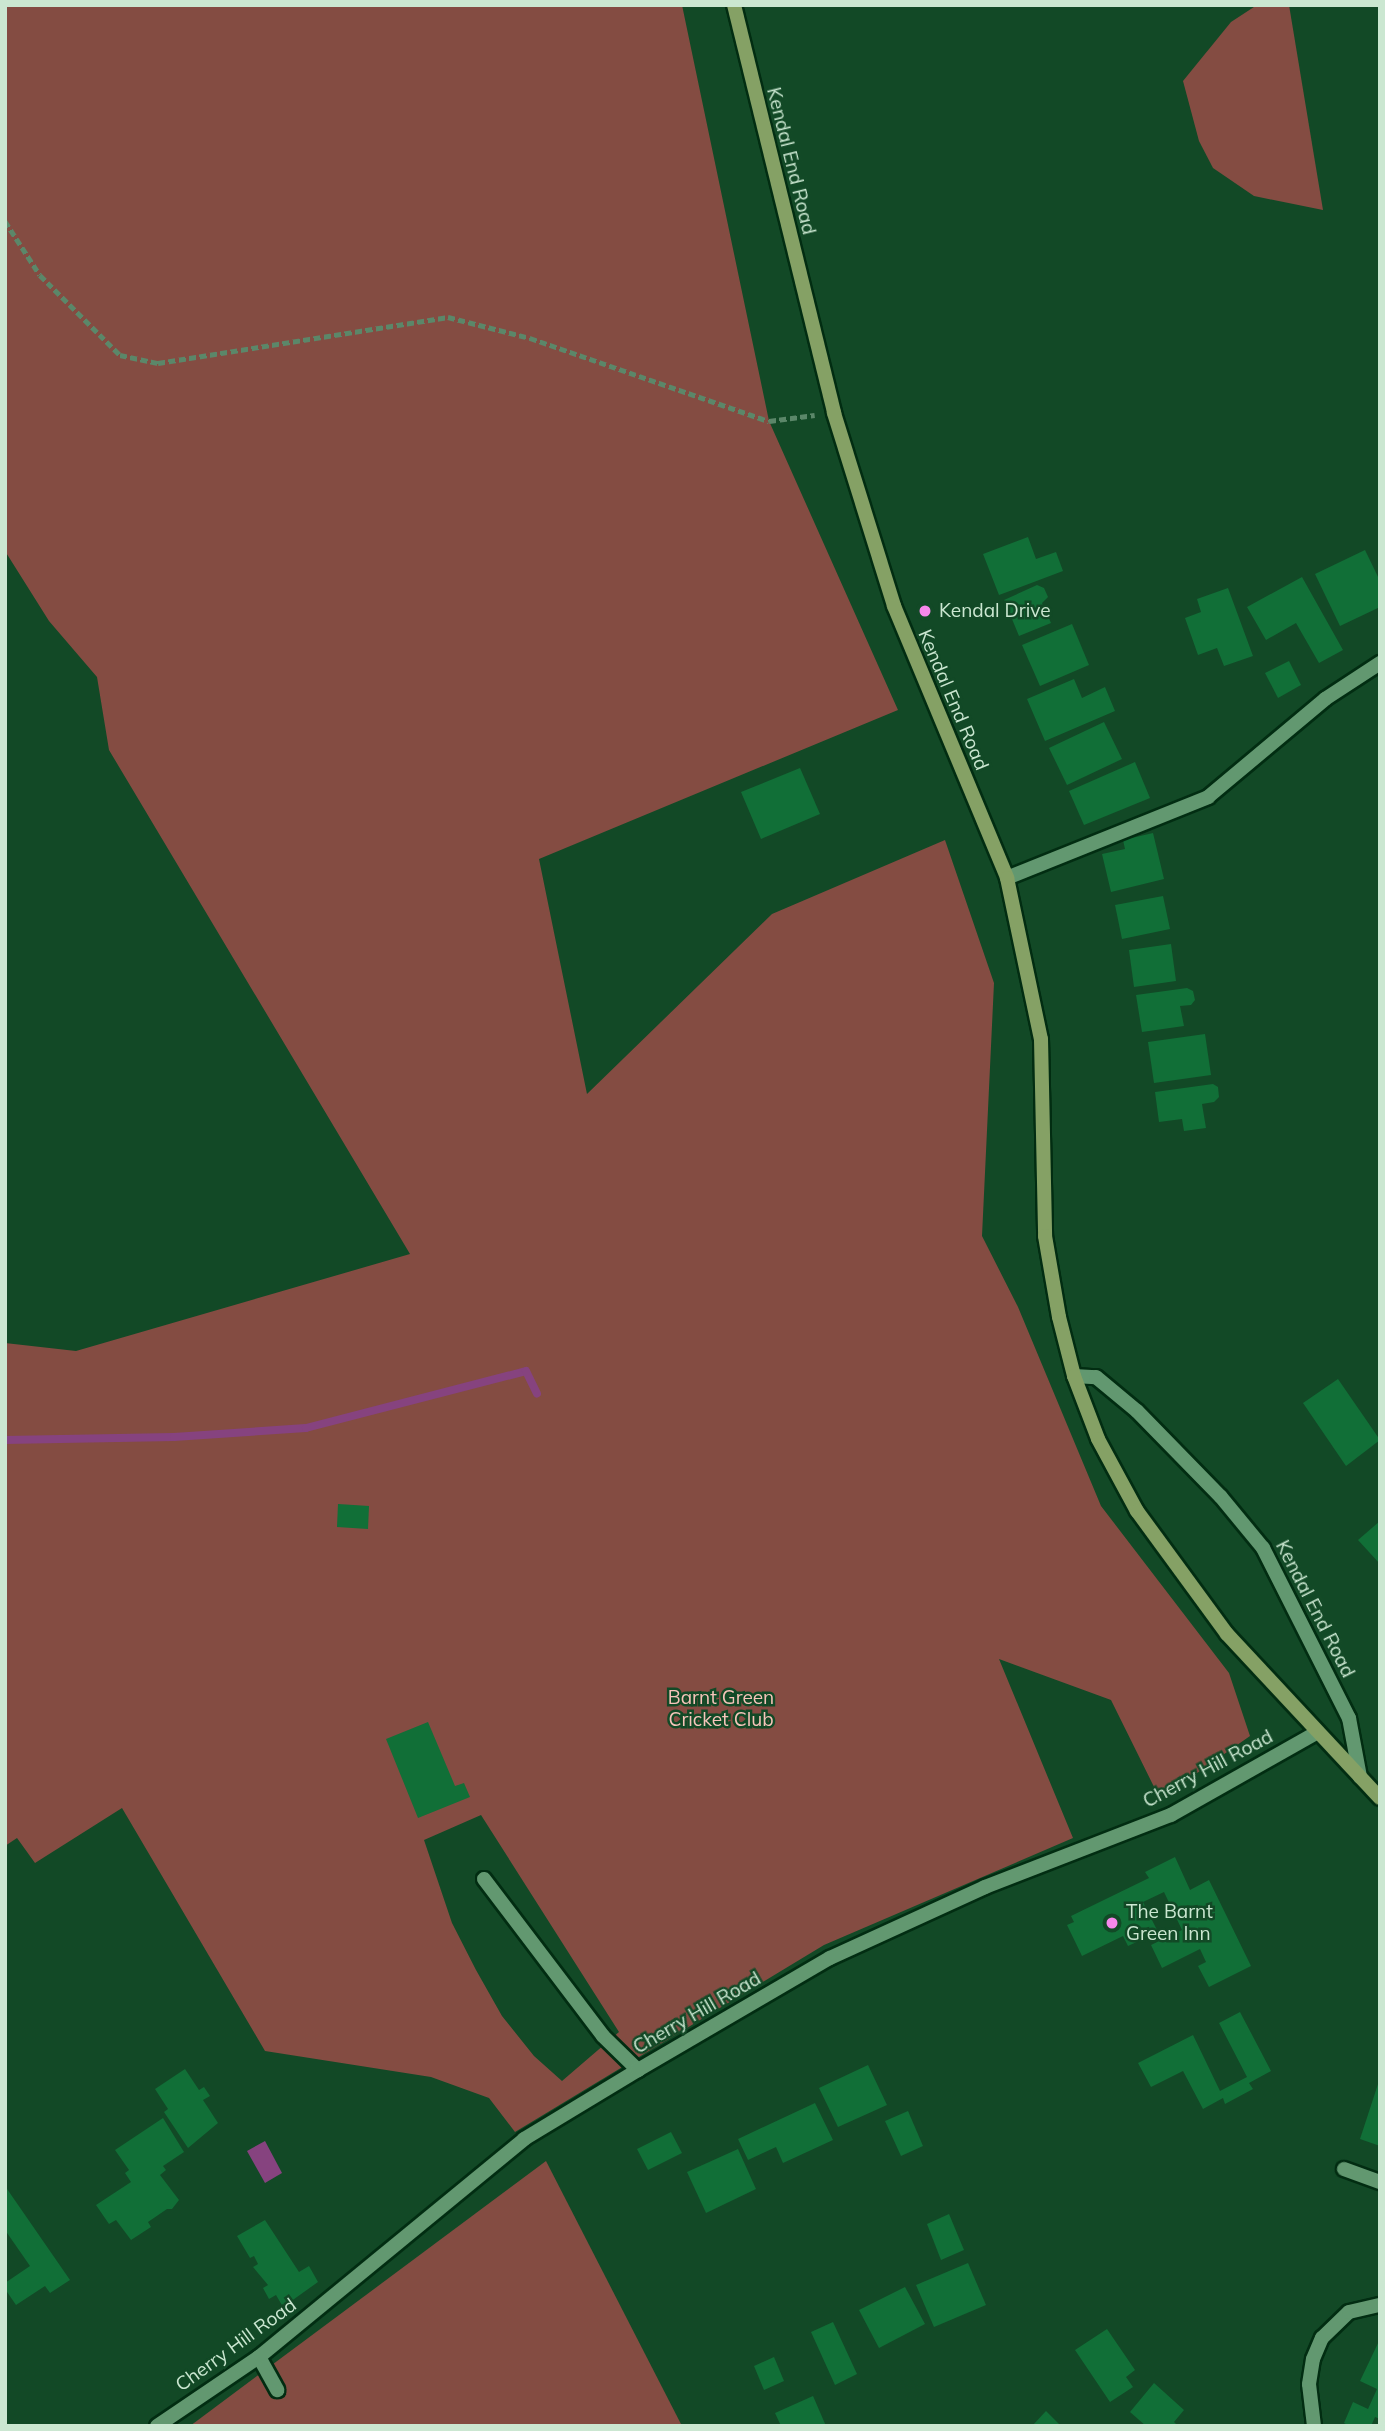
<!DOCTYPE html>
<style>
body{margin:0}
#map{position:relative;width:1385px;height:2431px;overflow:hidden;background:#124926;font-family:Mulish,sans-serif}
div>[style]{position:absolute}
.green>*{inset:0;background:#844c42}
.water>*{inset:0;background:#86437f}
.stream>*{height:8px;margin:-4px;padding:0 4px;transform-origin:4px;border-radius:4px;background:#86437f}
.building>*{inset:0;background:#116f37}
.path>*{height:4.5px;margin-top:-2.25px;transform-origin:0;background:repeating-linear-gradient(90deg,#5b8769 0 7px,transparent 0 10.5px)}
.roads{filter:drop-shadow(2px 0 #022d12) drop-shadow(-2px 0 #022d12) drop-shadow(0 2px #022d12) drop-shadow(0 -2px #022d12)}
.lane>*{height:14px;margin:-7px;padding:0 7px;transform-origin:7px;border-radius:7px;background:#629870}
.street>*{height:14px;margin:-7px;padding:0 7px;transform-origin:7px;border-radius:7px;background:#629870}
.secondary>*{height:14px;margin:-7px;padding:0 7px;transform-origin:7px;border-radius:7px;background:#85a165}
.dots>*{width:19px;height:19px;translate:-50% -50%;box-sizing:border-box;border:4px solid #124926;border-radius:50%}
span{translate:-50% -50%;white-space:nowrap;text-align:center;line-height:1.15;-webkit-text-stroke:5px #124926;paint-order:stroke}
.street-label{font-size:19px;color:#cbe7d1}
.poi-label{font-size:19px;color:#cbe7d1}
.left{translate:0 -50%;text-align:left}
.park-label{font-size:19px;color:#f7c4ba}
.frame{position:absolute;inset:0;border:7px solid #cbe7d1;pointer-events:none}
</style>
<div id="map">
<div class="green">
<div style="clip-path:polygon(evenodd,5px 5px,682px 5px,769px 421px,898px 710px,539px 859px,587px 1094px,772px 914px,945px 840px,994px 983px,982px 1236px,1018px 1307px,1101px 1506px,1229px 1673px,1250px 1736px,1160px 1799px,1111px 1700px,999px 1659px,1073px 1838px,824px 1945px,515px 2132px,489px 2098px,431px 2077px,265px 2051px,122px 1808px,35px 1863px,17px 1838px,5px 1846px,5px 1343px,76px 1351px,410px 1254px,109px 750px,97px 677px,49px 621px,5px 551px,5px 5px,481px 1815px,619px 2032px,562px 2081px,534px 2056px,502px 2016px,476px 1970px,452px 1923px,424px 1840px,481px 1815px)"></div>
<div style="clip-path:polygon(1257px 5px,1289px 5px,1323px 210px,1254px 196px,1213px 168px,1199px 141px,1183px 81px,1231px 22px)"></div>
<div style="clip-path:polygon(546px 2161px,682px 2426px,190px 2426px)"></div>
</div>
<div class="water">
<div style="clip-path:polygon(265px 2141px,282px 2173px,265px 2183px,247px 2151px)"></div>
</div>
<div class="stream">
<div style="left:5px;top:1440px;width:169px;rotate:-1deg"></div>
<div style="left:174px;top:1437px;width:132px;rotate:-3.9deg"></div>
<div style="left:306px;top:1428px;width:227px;rotate:-14.5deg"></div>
<div style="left:526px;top:1371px;width:25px;rotate:64deg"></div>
</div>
<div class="building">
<div style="clip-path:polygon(1028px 537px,1036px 559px,1056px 552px,1063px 571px,999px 595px,983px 554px)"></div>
<div style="clip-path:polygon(1365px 550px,1380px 581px,1380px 607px,1340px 626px,1315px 574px)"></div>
<div style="clip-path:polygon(1302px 577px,1343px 650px,1319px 663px,1296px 623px,1266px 640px,1247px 607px)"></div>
<div style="clip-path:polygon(1037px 585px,1044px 588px,1048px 597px,1042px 603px,1051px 623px,1019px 636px,1004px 600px)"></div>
<div style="clip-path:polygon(1228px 588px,1253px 656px,1224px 666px,1217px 648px,1198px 655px,1185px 618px,1201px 612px,1197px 599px)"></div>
<div style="clip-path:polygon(1072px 624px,1089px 665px,1040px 686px,1022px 645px)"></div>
<div style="clip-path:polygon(1289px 661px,1301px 685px,1278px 698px,1265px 673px)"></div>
<div style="clip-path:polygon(1074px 679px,1082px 698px,1105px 687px,1115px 711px,1045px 741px,1027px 699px)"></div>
<div style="clip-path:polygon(1104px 722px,1122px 759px,1067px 785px,1049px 748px)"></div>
<div style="clip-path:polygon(1135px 762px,1150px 798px,1084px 825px,1069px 791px)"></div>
<div style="clip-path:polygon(800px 768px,820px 814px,761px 839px,741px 792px)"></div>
<div style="clip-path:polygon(1153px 833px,1164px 879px,1111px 892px,1102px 854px,1125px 849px,1123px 840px)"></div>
<div style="clip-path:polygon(1163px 896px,1170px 929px,1122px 939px,1115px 905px)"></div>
<div style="clip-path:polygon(1171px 944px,1176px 981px,1134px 987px,1129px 950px)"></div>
<div style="clip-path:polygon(1187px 988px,1193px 991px,1195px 1000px,1191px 1005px,1180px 1006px,1184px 1026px,1142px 1032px,1136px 995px)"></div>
<div style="clip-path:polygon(1205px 1034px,1211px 1075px,1154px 1083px,1148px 1042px)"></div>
<div style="clip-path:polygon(1213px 1084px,1218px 1087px,1219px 1097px,1214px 1102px,1202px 1104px,1206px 1128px,1184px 1131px,1182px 1119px,1159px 1122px,1155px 1092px)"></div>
<div style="clip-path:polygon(1338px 1379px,1380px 1440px,1346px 1466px,1303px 1403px)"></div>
<div style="clip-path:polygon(338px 1504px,369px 1506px,368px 1529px,337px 1527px)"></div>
<div style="clip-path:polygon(1380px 1521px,1380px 1564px,1358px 1540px)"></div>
<div style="clip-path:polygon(428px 1722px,455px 1786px,464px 1783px,470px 1797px,418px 1818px,386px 1739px)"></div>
<div style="clip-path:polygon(1175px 1857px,1190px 1890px,1209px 1880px,1251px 1966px,1209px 1987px,1198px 1966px,1206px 1962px,1200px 1949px,1162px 1968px,1151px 1945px,1182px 1930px,1164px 1892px,1143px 1902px,1158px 1932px,1128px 1946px,1123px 1936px,1082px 1956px,1067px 1925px,1074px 1922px,1071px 1916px,1149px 1878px,1145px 1872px)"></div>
<div style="clip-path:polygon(1240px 2012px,1271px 2071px,1249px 2083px,1253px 2089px,1225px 2104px,1223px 2098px,1203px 2109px,1183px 2071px,1151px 2087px,1138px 2063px,1193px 2035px,1220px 2091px,1247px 2077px,1219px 2023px)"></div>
<div style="clip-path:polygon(868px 2065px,887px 2105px,838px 2127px,819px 2088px)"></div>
<div style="clip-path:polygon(185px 2069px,199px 2090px,204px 2087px,210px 2096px,203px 2100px,218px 2123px,188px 2148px,164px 2112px,168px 2109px,155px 2089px)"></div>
<div style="clip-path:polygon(1379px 2081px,1380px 2081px,1380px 2146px,1360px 2139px)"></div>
<div style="clip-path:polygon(815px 2103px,833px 2140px,783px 2163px,776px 2147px,748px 2160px,738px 2139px)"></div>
<div style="clip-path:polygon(908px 2111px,923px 2146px,901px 2156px,885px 2121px)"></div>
<div style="clip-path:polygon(163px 2118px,184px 2152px,163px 2166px,166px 2170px,160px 2175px,179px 2200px,172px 2209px,167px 2209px,148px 2222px,151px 2227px,131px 2240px,116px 2220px,109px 2224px,96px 2205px,131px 2182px,125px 2173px,129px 2170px,115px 2150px)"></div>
<div style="clip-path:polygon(671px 2132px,682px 2153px,648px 2170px,637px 2149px)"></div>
<div style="clip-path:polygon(738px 2149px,756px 2189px,706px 2213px,687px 2172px)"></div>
<div style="clip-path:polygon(5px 2186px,70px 2280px,50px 2293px,45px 2286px,16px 2305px,5px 2289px,5px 2283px,30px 2266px,5px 2230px)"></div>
<div style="clip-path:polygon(949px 2214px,964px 2250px,941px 2260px,927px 2224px)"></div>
<div style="clip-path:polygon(265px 2220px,299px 2272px,309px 2266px,318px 2282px,283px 2307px,276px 2295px,269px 2299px,263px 2288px,268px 2285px,253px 2267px,258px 2264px,254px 2256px,250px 2258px,237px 2236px)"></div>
<div style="clip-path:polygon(968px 2263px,986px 2305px,934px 2327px,916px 2285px)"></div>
<div style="clip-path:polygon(905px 2287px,925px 2324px,879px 2348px,859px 2310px)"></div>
<div style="clip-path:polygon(833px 2322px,857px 2374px,835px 2385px,811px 2332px)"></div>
<div style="clip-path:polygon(1107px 2329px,1135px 2370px,1126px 2377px,1133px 2387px,1110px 2402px,1075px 2350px)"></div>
<div style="clip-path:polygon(1380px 2339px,1380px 2419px,1375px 2417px,1371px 2426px,1349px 2426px,1344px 2423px,1353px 2402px,1368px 2409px,1377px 2389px,1360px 2381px)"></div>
<div style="clip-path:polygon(774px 2357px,784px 2381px,764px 2390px,754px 2366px)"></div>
<div style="clip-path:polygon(1154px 2383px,1184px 2410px,1174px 2422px,1178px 2426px,1146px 2426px,1130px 2412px)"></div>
<div style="clip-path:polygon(813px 2396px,826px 2426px,781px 2426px,775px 2413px)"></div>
<div style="clip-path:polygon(1046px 2411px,1061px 2426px,1032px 2426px)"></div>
</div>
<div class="path">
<div style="left:5px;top:221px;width:64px;rotate:57.1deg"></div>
<div style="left:40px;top:275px;width:113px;rotate:45deg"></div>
<div style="left:120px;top:355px;width:39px;rotate:12deg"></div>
<div style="left:158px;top:363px;width:294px;rotate:-9deg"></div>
<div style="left:448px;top:317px;width:85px;rotate:14.4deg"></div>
<div style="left:530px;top:338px;width:253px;rotate:19.2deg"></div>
<div style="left:769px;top:421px;width:46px;rotate:-7.4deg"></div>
</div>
<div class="roads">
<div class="lane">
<div style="left:1074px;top:1376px;width:22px;rotate:3deg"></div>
<div style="left:1096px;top:1377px;width:53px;rotate:39.7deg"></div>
<div style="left:1137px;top:1411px;width:120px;rotate:45.7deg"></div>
<div style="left:1221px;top:1497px;width:66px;rotate:50.5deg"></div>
<div style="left:1263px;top:1548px;width:191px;rotate:63.2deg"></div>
<div style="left:1349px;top:1718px;width:60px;rotate:79.4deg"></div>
<div style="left:484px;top:1879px;width:197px;rotate:52.8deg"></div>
<div style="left:603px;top:2036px;width:49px;rotate:44.2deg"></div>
<div style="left:1344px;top:2169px;width:38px;rotate:20deg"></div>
<div style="left:259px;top:2357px;width:38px;rotate:61deg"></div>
</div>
<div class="street">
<div style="left:1007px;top:878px;width:217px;rotate:-21.9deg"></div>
<div style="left:1208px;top:797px;width:153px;rotate:-39.9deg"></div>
<div style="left:1325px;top:699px;width:66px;rotate:-33.2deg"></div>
<div style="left:157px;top:2426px;width:123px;rotate:-34.1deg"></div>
<div style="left:259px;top:2357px;width:343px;rotate:-39.4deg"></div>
<div style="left:524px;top:2139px;width:133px;rotate:-31.2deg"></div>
<div style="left:638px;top:2070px;width:222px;rotate:-30.3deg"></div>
<div style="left:830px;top:1958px;width:170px;rotate:-24.6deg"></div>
<div style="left:985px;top:1887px;width:199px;rotate:-21.2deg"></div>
<div style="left:1171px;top:1815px;width:167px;rotate:-29.5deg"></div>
<div style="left:1314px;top:2426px;width:42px;rotate:-96.8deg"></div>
<div style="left:1309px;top:2384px;width:25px;rotate:-81deg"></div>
<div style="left:1313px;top:2359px;width:23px;rotate:-67deg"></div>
<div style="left:1322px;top:2338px;width:37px;rotate:-44deg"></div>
<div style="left:1349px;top:2312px;width:32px;rotate:-13deg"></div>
</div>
<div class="secondary">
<div style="left:734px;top:5px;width:420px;rotate:76.2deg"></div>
<div style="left:834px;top:413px;width:202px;rotate:72.7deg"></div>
<div style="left:894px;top:606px;width:295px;rotate:67.4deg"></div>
<div style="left:1007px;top:878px;width:165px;rotate:78.1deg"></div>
<div style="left:1041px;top:1039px;width:197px;rotate:88.8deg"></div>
<div style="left:1045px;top:1236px;width:82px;rotate:80.2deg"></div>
<div style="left:1059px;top:1317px;width:61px;rotate:75.7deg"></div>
<div style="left:1074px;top:1376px;width:67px;rotate:69.1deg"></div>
<div style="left:1098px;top:1439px;width:82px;rotate:61.6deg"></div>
<div style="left:1137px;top:1511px;width:152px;rotate:53.8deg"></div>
<div style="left:1227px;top:1634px;width:224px;rotate:47deg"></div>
</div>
</div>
<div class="dots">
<div style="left:925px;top:611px;background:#f788eb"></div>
<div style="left:1112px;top:1923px;background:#f788eb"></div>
</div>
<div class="street-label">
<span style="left:791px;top:161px;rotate:76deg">Kendal End Road</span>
<span style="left:953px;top:700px;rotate:67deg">Kendal End Road</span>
<span style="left:1315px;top:1609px;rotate:63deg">Kendal End Road</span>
<span style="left:1208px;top:1769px;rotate:-28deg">Cherry Hill Road</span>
<span style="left:697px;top:2013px;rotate:-30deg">Cherry Hill Road</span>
<span style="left:236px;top:2345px;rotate:-36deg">Cherry Hill Road</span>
</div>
<div class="poi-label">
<span class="left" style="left:939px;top:611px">Kendal Drive</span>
<span class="left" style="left:1126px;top:1923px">The Barnt<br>Green Inn</span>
</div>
<div class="park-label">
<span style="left:721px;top:1709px">Barnt Green<br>Cricket Club</span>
</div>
<div class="frame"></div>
</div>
